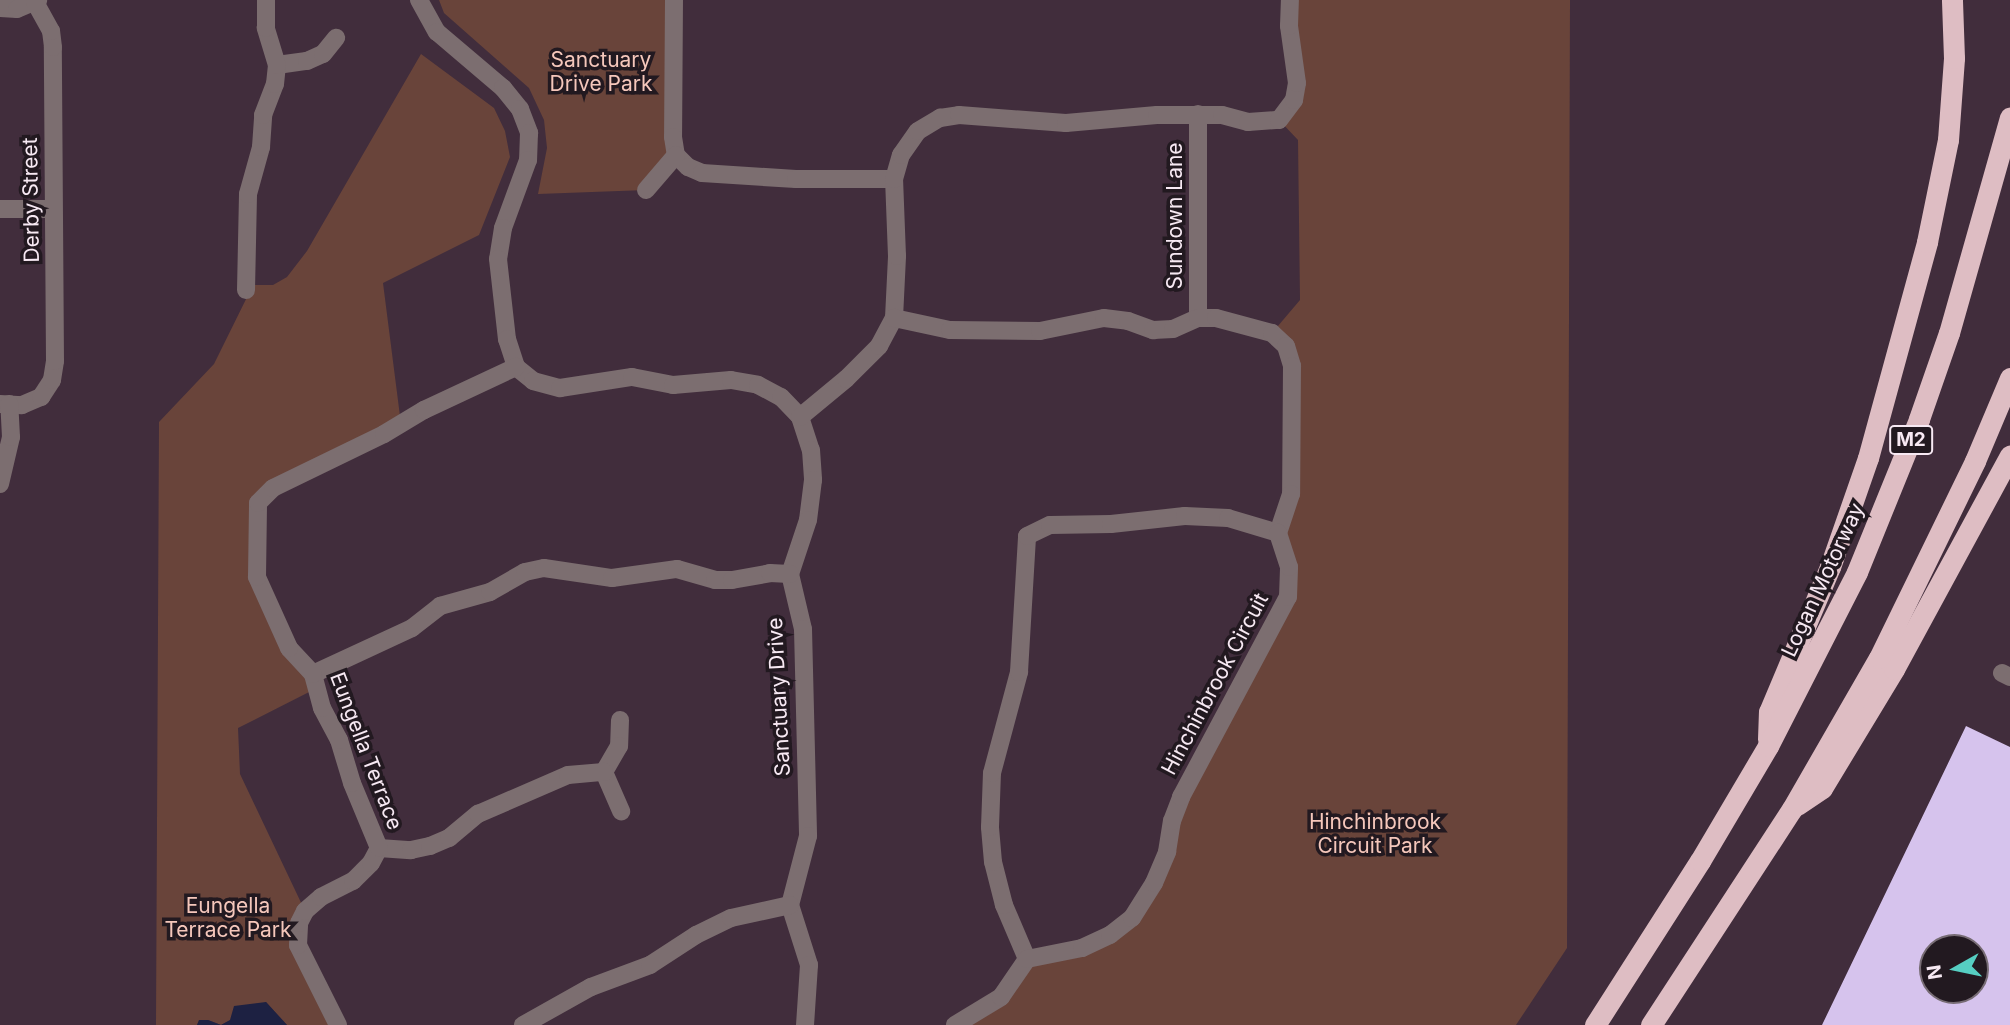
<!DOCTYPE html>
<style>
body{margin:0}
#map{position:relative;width:2010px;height:1025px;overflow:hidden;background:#412d3c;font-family:Inter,sans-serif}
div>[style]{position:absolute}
.green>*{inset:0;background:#69443a}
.water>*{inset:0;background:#1d2142}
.building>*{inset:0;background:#d6c3ed}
.minor>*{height:18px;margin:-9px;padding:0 9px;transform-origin:9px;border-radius:9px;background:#7c6e70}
.highway>*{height:21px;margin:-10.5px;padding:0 10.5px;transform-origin:10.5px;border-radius:10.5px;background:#debdc3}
span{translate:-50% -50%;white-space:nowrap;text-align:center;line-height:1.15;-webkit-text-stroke:7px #221920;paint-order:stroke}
.shield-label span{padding:2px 5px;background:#221920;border:2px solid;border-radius:5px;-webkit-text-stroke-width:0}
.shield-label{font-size:19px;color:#f7e9f3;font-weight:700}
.park-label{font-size:21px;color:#f5c7bb}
.street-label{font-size:21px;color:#f7e9f3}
.north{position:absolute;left:1919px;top:934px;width:70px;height:70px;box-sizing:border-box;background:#221920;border:2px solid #776c74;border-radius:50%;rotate:261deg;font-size:19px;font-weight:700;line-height:28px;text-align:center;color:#f7e9f3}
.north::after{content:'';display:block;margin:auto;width:24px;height:32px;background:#56cec2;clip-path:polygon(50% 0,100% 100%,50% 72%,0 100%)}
</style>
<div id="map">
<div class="green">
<div style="clip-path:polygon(439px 0,674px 0,676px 155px,646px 190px,538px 194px,547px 148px,544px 120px,529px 88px,444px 13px)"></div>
<div style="clip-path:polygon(1290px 0,1570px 0,1567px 948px,1516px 1025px,955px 1025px,988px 1008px,1027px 959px,1082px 948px,1132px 918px,1172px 821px,1288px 597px,1285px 514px,1292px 366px,1272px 333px,1300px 300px,1298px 140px,1279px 120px,1294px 101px)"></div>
<div style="clip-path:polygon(421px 54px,494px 108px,505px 131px,510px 157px,479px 235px,383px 283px,401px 424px,258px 503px,257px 577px,317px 688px,238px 728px,240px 774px,305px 911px,299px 923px,338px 1025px,287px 1025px,266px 1002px,221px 1025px,208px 1020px,199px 1021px,197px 1025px,156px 1025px,159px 422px,214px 364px,253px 285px,273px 285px,287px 277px,307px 251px)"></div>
</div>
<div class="water">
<div style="clip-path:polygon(266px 1002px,287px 1025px,197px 1025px,199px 1020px,208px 1020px,221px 1025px,230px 1020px,234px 1006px)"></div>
</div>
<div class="building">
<div style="clip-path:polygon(evenodd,1966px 726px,2010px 747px,2010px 1025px,1822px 1025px,1966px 726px,1933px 948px,1975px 948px,1975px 990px,1933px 990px,1933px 948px)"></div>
</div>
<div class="minor">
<div style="left:419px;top:0;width:37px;rotate:61deg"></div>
<div style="left:437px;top:32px;width:87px;rotate:40.3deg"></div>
<div style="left:503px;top:88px;width:27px;rotate:51deg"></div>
<div style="left:520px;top:109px;width:26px;rotate:69deg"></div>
<div style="left:529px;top:133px;width:27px;rotate:92deg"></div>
<div style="left:528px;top:160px;width:72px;rotate:110.2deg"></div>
<div style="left:503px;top:228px;width:31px;rotate:99deg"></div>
<div style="left:498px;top:259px;width:81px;rotate:83.6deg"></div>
<div style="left:507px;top:339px;width:29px;rotate:72deg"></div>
<div style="left:516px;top:367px;width:22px;rotate:39deg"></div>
<div style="left:533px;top:381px;width:28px;rotate:15deg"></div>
<div style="left:560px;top:388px;width:73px;rotate:-8.7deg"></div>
<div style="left:632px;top:377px;width:42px;rotate:11deg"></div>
<div style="left:673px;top:385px;width:58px;rotate:-4.9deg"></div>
<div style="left:731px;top:380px;width:27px;rotate:10deg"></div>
<div style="left:758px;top:385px;width:26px;rotate:28deg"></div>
<div style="left:781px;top:397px;width:28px;rotate:46deg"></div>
<div style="left:800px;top:417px;width:35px;rotate:72deg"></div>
<div style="left:811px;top:450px;width:30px;rotate:86deg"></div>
<div style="left:813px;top:480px;width:40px;rotate:97.1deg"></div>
<div style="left:808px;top:520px;width:57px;rotate:108.4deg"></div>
<div style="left:790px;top:574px;width:57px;rotate:76.7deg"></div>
<div style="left:803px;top:629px;width:207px;rotate:88.6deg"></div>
<div style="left:808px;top:836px;width:71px;rotate:104.6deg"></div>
<div style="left:790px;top:905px;width:63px;rotate:72.4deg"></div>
<div style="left:809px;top:965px;width:60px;rotate:93.8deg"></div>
<div style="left:674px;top:0;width:137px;rotate:90.4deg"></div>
<div style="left:673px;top:137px;width:18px;rotate:81deg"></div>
<div style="left:676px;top:155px;width:17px;rotate:45deg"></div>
<div style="left:688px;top:167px;width:15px;rotate:23deg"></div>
<div style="left:702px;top:173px;width:94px;rotate:3.7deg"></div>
<div style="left:796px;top:179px;width:98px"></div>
<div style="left:0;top:8px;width:17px;rotate:3deg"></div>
<div style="left:17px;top:9px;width:23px;rotate:-23deg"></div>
<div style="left:277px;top:65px;width:30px;rotate:-8deg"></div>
<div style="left:307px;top:61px;width:17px;rotate:-24deg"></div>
<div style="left:323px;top:54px;width:21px;rotate:-51deg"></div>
<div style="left:1198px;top:114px;width:204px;rotate:90deg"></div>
<div style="left:646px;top:190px;width:46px;rotate:-49.4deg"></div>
<div style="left:0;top:209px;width:52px"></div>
<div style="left:246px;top:290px;width:96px;rotate:-88.8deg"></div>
<div style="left:248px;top:194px;width:49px;rotate:-74.5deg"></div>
<div style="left:261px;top:147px;width:32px;rotate:-86deg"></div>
<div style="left:263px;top:115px;width:33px;rotate:-69deg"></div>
<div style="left:275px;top:84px;width:19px;rotate:-84deg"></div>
<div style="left:277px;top:65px;width:39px;rotate:-107deg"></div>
<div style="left:266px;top:28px;width:28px;rotate:-90deg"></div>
<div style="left:894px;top:318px;width:62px;rotate:-87.2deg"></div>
<div style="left:897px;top:256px;width:77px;rotate:-92.2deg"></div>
<div style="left:894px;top:179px;width:25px;rotate:-74deg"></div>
<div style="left:901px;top:155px;width:29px;rotate:-55deg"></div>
<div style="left:918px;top:131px;width:26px;rotate:-31deg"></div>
<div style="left:940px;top:118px;width:19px;rotate:-9deg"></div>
<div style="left:959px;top:115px;width:107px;rotate:4.3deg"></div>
<div style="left:1066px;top:123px;width:91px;rotate:-5deg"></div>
<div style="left:1157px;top:115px;width:65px"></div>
<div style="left:1222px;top:115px;width:27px;rotate:15deg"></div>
<div style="left:1248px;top:122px;width:31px;rotate:-4deg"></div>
<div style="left:1279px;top:120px;width:25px;rotate:-53deg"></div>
<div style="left:1294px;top:100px;width:17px;rotate:-80deg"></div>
<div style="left:1297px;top:83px;width:58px;rotate:-98deg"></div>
<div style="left:1289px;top:26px;width:26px;rotate:-88deg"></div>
<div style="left:0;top:404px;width:22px;rotate:3deg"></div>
<div style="left:22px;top:405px;width:21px;rotate:-23deg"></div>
<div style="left:41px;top:397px;width:20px;rotate:-57deg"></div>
<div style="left:52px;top:380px;width:19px;rotate:-81deg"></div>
<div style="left:55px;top:361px;width:314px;rotate:-90.4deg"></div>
<div style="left:53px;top:47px;width:16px;rotate:-97deg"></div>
<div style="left:51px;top:31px;width:33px;rotate:-119deg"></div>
<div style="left:800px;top:417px;width:60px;rotate:-39.6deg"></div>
<div style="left:846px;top:379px;width:47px;rotate:-45deg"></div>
<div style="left:879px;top:346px;width:32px;rotate:-62deg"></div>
<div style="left:894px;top:318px;width:57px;rotate:12.1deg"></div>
<div style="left:950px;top:330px;width:90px;rotate:0.6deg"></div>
<div style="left:1040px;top:331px;width:65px;rotate:-11.5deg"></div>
<div style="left:1104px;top:318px;width:24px;rotate:7deg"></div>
<div style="left:1128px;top:321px;width:27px;rotate:20deg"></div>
<div style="left:1153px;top:330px;width:20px;rotate:-3deg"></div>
<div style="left:1173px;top:329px;width:27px;rotate:-24deg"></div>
<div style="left:1198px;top:318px;width:18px"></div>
<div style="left:1216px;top:318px;width:58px;rotate:15deg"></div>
<div style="left:1272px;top:333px;width:19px;rotate:43deg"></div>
<div style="left:1286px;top:346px;width:21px;rotate:73deg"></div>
<div style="left:1292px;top:366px;width:128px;rotate:90.4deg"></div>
<div style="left:1291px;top:494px;width:41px;rotate:108.4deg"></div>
<div style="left:0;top:484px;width:48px;rotate:-76.8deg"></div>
<div style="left:11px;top:437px;width:33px;rotate:-93deg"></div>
<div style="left:2002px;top:673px;width:9px;rotate:27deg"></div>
<div style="left:313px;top:674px;width:109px;rotate:-24.9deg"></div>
<div style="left:412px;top:628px;width:36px;rotate:-38deg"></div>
<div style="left:440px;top:606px;width:52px;rotate:-15.6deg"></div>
<div style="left:490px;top:592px;width:40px;rotate:-29.7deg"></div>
<div style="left:525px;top:572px;width:19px;rotate:-12deg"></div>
<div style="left:544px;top:568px;width:69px;rotate:8.4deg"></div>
<div style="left:612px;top:578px;width:66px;rotate:-7.9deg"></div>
<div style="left:677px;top:569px;width:40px;rotate:16deg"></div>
<div style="left:715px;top:580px;width:17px"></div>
<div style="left:732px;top:580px;width:39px;rotate:-10deg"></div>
<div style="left:770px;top:573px;width:20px;rotate:3deg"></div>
<div style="left:620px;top:720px;width:26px;rotate:92deg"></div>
<div style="left:619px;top:746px;width:30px;rotate:120deg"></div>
<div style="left:604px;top:772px;width:43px;rotate:66.4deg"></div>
<div style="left:379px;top:848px;width:32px;rotate:4deg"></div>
<div style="left:411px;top:850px;width:19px;rotate:-12deg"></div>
<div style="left:430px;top:846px;width:21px;rotate:-23deg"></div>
<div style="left:449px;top:838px;width:38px;rotate:-40deg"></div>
<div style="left:478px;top:814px;width:98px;rotate:-23.4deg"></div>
<div style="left:568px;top:775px;width:36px;rotate:-5deg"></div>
<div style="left:1027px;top:959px;width:59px;rotate:-113.1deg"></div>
<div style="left:1004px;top:905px;width:44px;rotate:-104.3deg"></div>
<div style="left:993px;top:862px;width:35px;rotate:-95deg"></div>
<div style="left:990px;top:827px;width:54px;rotate:-87.9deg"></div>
<div style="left:992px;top:773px;width:105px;rotate:-75deg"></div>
<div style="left:1019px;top:672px;width:136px;rotate:-86.6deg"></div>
<div style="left:1027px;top:536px;width:25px;rotate:-26deg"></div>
<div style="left:1050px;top:525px;width:61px;rotate:-0.9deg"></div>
<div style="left:1111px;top:524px;width:74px;rotate:-6.2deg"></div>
<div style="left:1185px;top:516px;width:43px;rotate:2.7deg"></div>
<div style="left:1228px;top:518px;width:52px;rotate:16.7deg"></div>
<div style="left:338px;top:1025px;width:89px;rotate:-116.6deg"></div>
<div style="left:298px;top:945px;width:22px;rotate:-87deg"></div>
<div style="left:299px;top:923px;width:13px;rotate:-63deg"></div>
<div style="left:305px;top:911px;width:21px;rotate:-41deg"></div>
<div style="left:321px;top:897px;width:36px;rotate:-27deg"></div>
<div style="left:353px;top:881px;width:25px;rotate:-45deg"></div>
<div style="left:371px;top:863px;width:17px;rotate:-62deg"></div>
<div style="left:379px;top:848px;width:70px;rotate:-112.6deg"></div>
<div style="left:352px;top:783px;width:45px;rotate:-106.8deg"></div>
<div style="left:339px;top:740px;width:36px;rotate:-118deg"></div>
<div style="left:322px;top:708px;width:35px;rotate:-105deg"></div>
<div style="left:313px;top:674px;width:35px;rotate:-133deg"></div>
<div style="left:289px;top:648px;width:78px;rotate:-114.3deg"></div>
<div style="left:257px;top:577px;width:74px;rotate:-89.2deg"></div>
<div style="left:258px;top:503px;width:21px;rotate:-45deg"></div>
<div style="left:273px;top:488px;width:123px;rotate:-25.9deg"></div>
<div style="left:384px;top:434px;width:47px;rotate:-31deg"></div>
<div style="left:424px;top:410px;width:102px;rotate:-25.1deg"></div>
<div style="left:523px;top:1025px;width:78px;rotate:-29.2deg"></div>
<div style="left:591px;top:987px;width:63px;rotate:-20.4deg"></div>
<div style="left:650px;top:965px;width:55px;rotate:-33.1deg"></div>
<div style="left:696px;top:935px;width:39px;rotate:-26deg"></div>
<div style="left:731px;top:918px;width:60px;rotate:-12.4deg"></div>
<div style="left:955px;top:1025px;width:54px;rotate:-31.3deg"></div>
<div style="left:1001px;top:997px;width:46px;rotate:-55.6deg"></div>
<div style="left:1027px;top:959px;width:56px;rotate:-11.3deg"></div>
<div style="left:1082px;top:948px;width:31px;rotate:-25deg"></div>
<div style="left:1110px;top:935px;width:28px;rotate:-38deg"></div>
<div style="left:1132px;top:918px;width:41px;rotate:-57.8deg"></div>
<div style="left:1154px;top:883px;width:34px;rotate:-67deg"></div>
<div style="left:1167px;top:852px;width:31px;rotate:-81deg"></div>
<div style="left:1172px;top:821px;width:26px;rotate:-69deg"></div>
<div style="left:1181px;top:797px;width:227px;rotate:-61.9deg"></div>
<div style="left:1288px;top:597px;width:30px;rotate:-88deg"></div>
<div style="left:1289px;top:567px;width:36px;rotate:-108deg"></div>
</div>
<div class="highway">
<div style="left:1768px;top:739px;width:27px;rotate:-88deg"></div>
<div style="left:1769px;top:712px;width:157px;rotate:-67.2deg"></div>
<div style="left:1830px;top:567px;width:115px;rotate:-70.8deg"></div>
<div style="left:1868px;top:458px;width:224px;rotate:-74.7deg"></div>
<div style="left:1927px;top:242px;width:104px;rotate:-78.4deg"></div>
<div style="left:1948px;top:140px;width:82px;rotate:-85.8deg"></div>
<div style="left:1954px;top:58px;width:58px;rotate:-92deg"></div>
<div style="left:1797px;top:805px;width:30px;rotate:-34deg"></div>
<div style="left:1822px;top:788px;width:139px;rotate:-58.8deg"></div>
<div style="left:1894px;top:669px;width:243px;rotate:-61.5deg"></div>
<div style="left:1595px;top:1025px;width:195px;rotate:-57.4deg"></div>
<div style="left:1700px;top:861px;width:134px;rotate:-59.4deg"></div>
<div style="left:1768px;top:746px;width:195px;rotate:-62.9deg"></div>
<div style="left:1857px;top:572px;width:165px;rotate:-67.9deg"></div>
<div style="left:1919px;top:419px;width:91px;rotate:-70.8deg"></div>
<div style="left:1949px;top:333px;width:224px;rotate:-74.2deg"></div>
<div style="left:1651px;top:1025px;width:258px;rotate:-56.9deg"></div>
<div style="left:1792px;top:809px;width:174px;rotate:-60.1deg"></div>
<div style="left:1879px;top:658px;width:219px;rotate:-64deg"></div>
<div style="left:1975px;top:461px;width:90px;rotate:-67.1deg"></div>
</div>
<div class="shield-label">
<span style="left:1911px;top:440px">M2</span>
</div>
<div class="park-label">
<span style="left:601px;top:72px">Sanctuary<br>Drive Park</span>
<span style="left:1375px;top:834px">Hinchinbrook<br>Circuit Park</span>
<span style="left:228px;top:918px">Eungella<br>Terrace Park</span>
</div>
<div class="street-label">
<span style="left:31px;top:200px;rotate:-91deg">Derby Street</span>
<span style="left:1175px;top:216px;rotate:-90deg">Sundown Lane</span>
<span style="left:1823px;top:580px;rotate:-65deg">Logan Motorway</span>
<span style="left:1215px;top:684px;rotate:-62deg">Hinchinbrook Circuit</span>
<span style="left:779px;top:697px;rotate:-93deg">Sanctuary Drive</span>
<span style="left:366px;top:751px;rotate:69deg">Eungella Terrace</span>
</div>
<div class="north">N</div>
</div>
